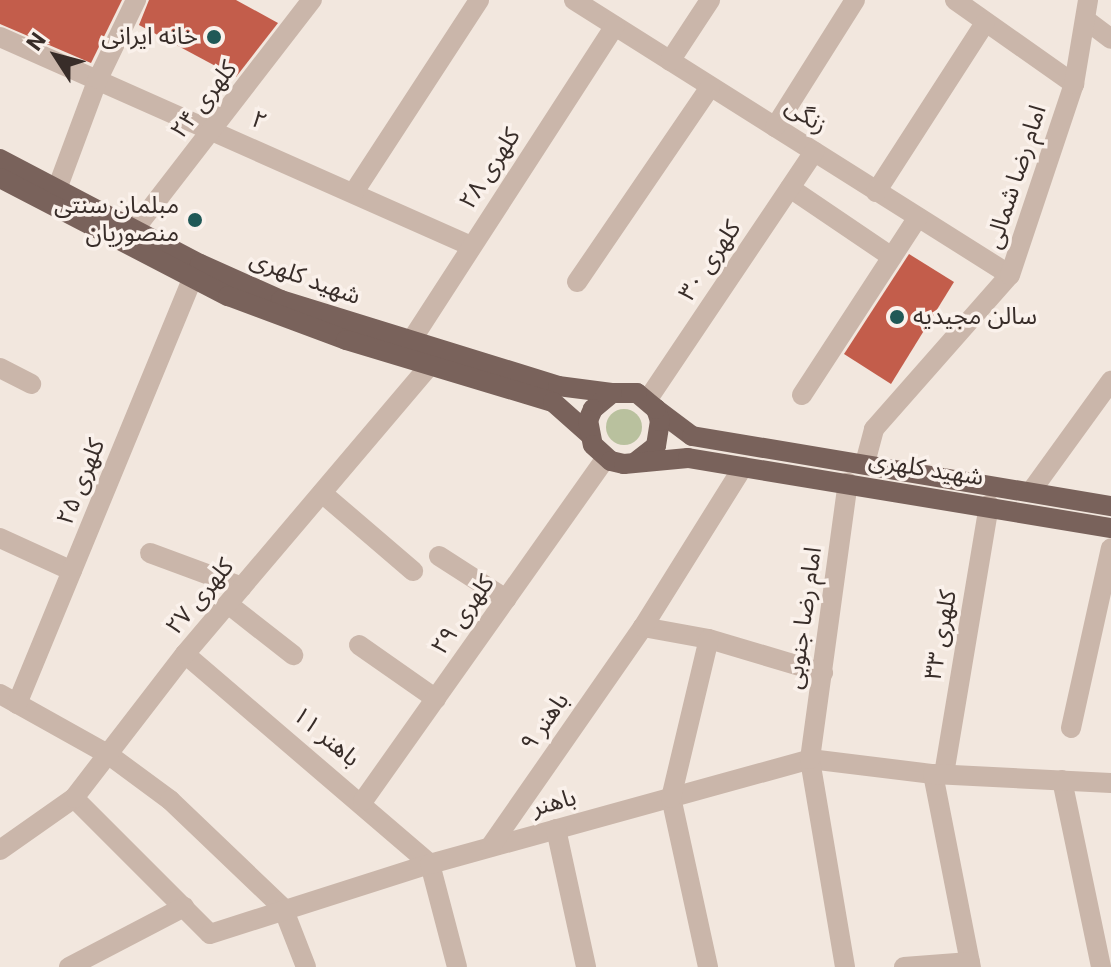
<!DOCTYPE html>
<meta charset="utf-8">
<style>
body{margin:0}
#map{position:relative;width:1111px;height:967px;overflow:hidden;background:#f2e7de;font-family:Roboto,"Noto Sans Arabic",sans-serif}
div>[style]{position:absolute}
.green>*{inset:0;background:#b9c19e}
.round{border-radius:50%}
.building>*{inset:0;background:#c35d4b}
.minor>*{height:20px;margin:-10px;padding:0 10px;transform-origin:10px;border-radius:10px;background:#cab6aa}
.major>*{height:20px;margin:-10px;padding:0 10px;transform-origin:10px;border-radius:10px;background:#79625b}
.dots>*{width:22px;height:22px;translate:-50% -50%;box-sizing:border-box;border:4px solid #faf1eb;border-radius:50%}
span{translate:-50% -50%;white-space:nowrap;text-align:center;line-height:1.15;-webkit-text-stroke:7px #faf1eb;paint-order:stroke}
.poi-label{font-size:24px;color:#382d29}
.right{translate:-100% -50%;text-align:right}
.left{translate:0 -50%;text-align:left}
.street-label{font-size:24px;color:#382d29}
.north{position:absolute;left:16px;top:16px;width:80px;height:80px;-webkit-text-stroke:6px #faf1eb;paint-order:stroke;rotate:306deg;font-size:22px;font-weight:700;line-height:32px;text-align:center;color:#382d29}
.north::after{content:'';display:block;margin:auto;width:28px;height:36px;background:#382d29;clip-path:polygon(50% 0,100% 100%,50% 72%,0 100%)}
</style>
<div id="map">
<div class="green">
<div class="round" style="left:606px;top:409px;width:36px;height:36px"></div>
</div>
<div class="building">
<div style="clip-path:polygon(0 0,122px 0,91px 63px,0 24px)"></div>
<div style="clip-path:polygon(149px 0,236px 0,278px 23px,236px 77px,139px 25px)"></div>
<div style="clip-path:polygon(909px 254px,954px 282px,891px 384px,844px 354px)"></div>
</div>
<div class="minor">
<div style="left:574px;top:0;width:515px;rotate:32.24deg"></div>
<div style="left:955px;top:0;width:146px;rotate:35.2deg"></div>
<div style="left:1086px;top:20px;width:31px;rotate:37deg"></div>
<div style="left:0;top:37px;width:515px;rotate:23.93deg"></div>
<div style="left:670px;top:61px;width:73px;rotate:-56.7deg"></div>
<div style="left:775px;top:127px;width:150px;rotate:-57.8deg"></div>
<div style="left:790px;top:188px;width:123px;rotate:34.1deg"></div>
<div style="left:57px;top:189px;width:117px;rotate:-69.6deg"></div>
<div style="left:98px;top:79px;width:88px;rotate:-64.3deg"></div>
<div style="left:354px;top:192px;width:229px;rotate:-56.9deg"></div>
<div style="left:876px;top:192px;width:201px;rotate:-57.2deg"></div>
<div style="left:134px;top:230px;width:291px;rotate:-52.3deg"></div>
<div style="left:577px;top:282px;width:236px;rotate:-55.7deg"></div>
<div style="left:411px;top:341px;width:375px;rotate:-57.1deg"></div>
<div style="left:0;top:368px;width:35px;rotate:27deg"></div>
<div style="left:802px;top:395px;width:212px;rotate:-56.9deg"></div>
<div style="left:648px;top:399px;width:298px;rotate:-56.1deg"></div>
<div style="left:865px;top:463px;width:35px;rotate:-75deg"></div>
<div style="left:874px;top:429px;width:205px;rotate:-48.6deg"></div>
<div style="left:1010px;top:275px;width:201px;rotate:-71.5deg"></div>
<div style="left:1074px;top:84px;width:85px;rotate:-80.5deg"></div>
<div style="left:1032px;top:490px;width:135px;rotate:-54.1deg"></div>
<div style="left:322px;top:493px;width:120px;rotate:40.6deg"></div>
<div style="left:0;top:538px;width:79px;rotate:24.6deg"></div>
<div style="left:150px;top:553px;width:98px;rotate:20.3deg"></div>
<div style="left:439px;top:556px;width:80px;rotate:32.7deg"></div>
<div style="left:228px;top:604px;width:83px;rotate:38.1deg"></div>
<div style="left:643px;top:627px;width:67px;rotate:10.3deg"></div>
<div style="left:709px;top:639px;width:119px;rotate:16.6deg"></div>
<div style="left:359px;top:645px;width:94px;rotate:35deg"></div>
<div style="left:185px;top:654px;width:323px;rotate:40.6deg"></div>
<div style="left:430px;top:864px;width:106px;rotate:75.3deg"></div>
<div style="left:0;top:694px;width:125px;rotate:29.2deg"></div>
<div style="left:109px;top:755px;width:76px;rotate:36.4deg"></div>
<div style="left:170px;top:800px;width:156px;rotate:43.7deg"></div>
<div style="left:283px;top:908px;width:63px;rotate:68.7deg"></div>
<div style="left:17px;top:704px;width:459px;rotate:-67.6deg"></div>
<div style="left:1071px;top:728px;width:184px;rotate:-77.5deg"></div>
<div style="left:933px;top:774px;width:197px;rotate:78.9deg"></div>
<div style="left:944px;top:774px;width:273px;rotate:-80.5deg"></div>
<div style="left:1062px;top:780px;width:191px;rotate:78.2deg"></div>
<div style="left:74px;top:798px;width:192px;rotate:45deg"></div>
<div style="left:210px;top:934px;width:231px;rotate:-17.7deg"></div>
<div style="left:430px;top:864px;width:394px;rotate:-15.4deg"></div>
<div style="left:810px;top:759px;width:124px;rotate:7deg"></div>
<div style="left:933px;top:774px;width:178px;rotate:2.9deg"></div>
<div style="left:363px;top:801px;width:420px;rotate:-54.7deg"></div>
<div style="left:556px;top:829px;width:141px;rotate:77.7deg"></div>
<div style="left:490px;top:847px;width:268px;rotate:-55.2deg"></div>
<div style="left:643px;top:627px;width:189px;rotate:-58deg"></div>
<div style="left:0;top:850px;width:90px;rotate:-35.1deg"></div>
<div style="left:74px;top:798px;width:182px;rotate:-52.4deg"></div>
<div style="left:185px;top:654px;width:379px;rotate:-49.7deg"></div>
<div style="left:69px;top:967px;width:130px;rotate:-27.6deg"></div>
<div style="left:708px;top:967px;width:173px;rotate:-102.3deg"></div>
<div style="left:671px;top:798px;width:163px;rotate:-76.6deg"></div>
<div style="left:845px;top:967px;width:211px;rotate:-99.6deg"></div>
<div style="left:810px;top:759px;width:279px;rotate:-82.2deg"></div>
<div style="left:904px;top:967px;width:66px;rotate:-4.3deg"></div>
</div>
<div class="major">
<div style="left:0;top:159px;width:226px;rotate:27.7deg"></div>
<div style="left:200px;top:264px;width:89px;rotate:24deg"></div>
<div style="left:281px;top:300px;width:290px;rotate:17.2deg"></div>
<div style="left:558px;top:386px;width:54px;rotate:7.4deg"></div>
<div style="left:0;top:178px;width:257px;rotate:27.4deg"></div>
<div style="left:228px;top:296px;width:126px;rotate:20.4deg"></div>
<div style="left:346px;top:340px;width:216px;rotate:16.7deg"></div>
<div style="left:553px;top:402px;width:47px;rotate:41.5deg"></div>
<div style="left:656px;top:409px;width:45px;rotate:36.9deg"></div>
<div style="left:692px;top:436px;width:425px;rotate:9.5deg"></div>
<div style="left:637px;top:461px;width:24px;rotate:-38deg"></div>
<div style="left:656px;top:446px;width:25px;rotate:-81deg"></div>
<div style="left:660px;top:421px;width:13px;rotate:-108deg"></div>
<div style="left:656px;top:409px;width:25px;rotate:-140deg"></div>
<div style="left:637px;top:393px;width:25px;rotate:180deg"></div>
<div style="left:612px;top:393px;width:25px;rotate:140deg"></div>
<div style="left:593px;top:409px;width:12px;rotate:114deg"></div>
<div style="left:588px;top:420px;width:25px;rotate:79deg"></div>
<div style="left:593px;top:445px;width:24px;rotate:42deg"></div>
<div style="left:611px;top:461px;width:13px;rotate:13deg"></div>
<div style="left:624px;top:464px;width:64px;rotate:-5.4deg"></div>
<div style="left:688px;top:458px;width:429px;rotate:9.4deg"></div>
</div>
<div class="dots">
<div style="left:214px;top:37px;background:#205957"></div>
<div style="left:195px;top:220px;background:#205957"></div>
<div style="left:897px;top:317px;background:#205957"></div>
</div>
<div class="poi-label">
<span class="right" style="left:198px;top:37px">خانه ایرانی</span>
<span class="right" style="left:179px;top:220px">مبلمان سنتی<br>منصوریان</span>
<span class="left" style="left:913px;top:317px">سالن مجیدیه</span>
</div>
<div class="street-label">
<span style="left:204px;top:100px;rotate:-52deg">کلهری ۲۴</span>
<span style="left:806px;top:116px;rotate:33deg">زنگی</span>
<span style="left:259px;top:121px;rotate:24deg">۲</span>
<span style="left:490px;top:169px;rotate:-57deg">کلهری ۲۸</span>
<span style="left:1016px;top:177px;rotate:-72deg">امام رضا شمالی</span>
<span style="left:710px;top:261px;rotate:-56deg">کلهری ۳۰</span>
<span style="left:305px;top:278px;rotate:20deg">شهید کلهری</span>
<span style="left:926px;top:469px;rotate:9deg">شهید کلهری</span>
<span style="left:81px;top:482px;rotate:-68deg">کلهری ۲۵</span>
<span style="left:200px;top:597px;rotate:-50deg">کلهری ۲۷</span>
<span style="left:463px;top:615px;rotate:-55deg">کلهری ۲۹</span>
<span style="left:804px;top:618px;rotate:-82deg">امام رضا جنوبی</span>
<span style="left:941px;top:635px;rotate:-80deg">کلهری ۳۳</span>
<span style="left:545px;top:722px;rotate:-55deg">باهنر ۹</span>
<span style="left:326px;top:737px;rotate:40deg">باهنر ۱۱</span>
<span style="left:554px;top:803px;rotate:-15deg">باهنر</span>
</div>
<div class="north">N</div>
</div>
